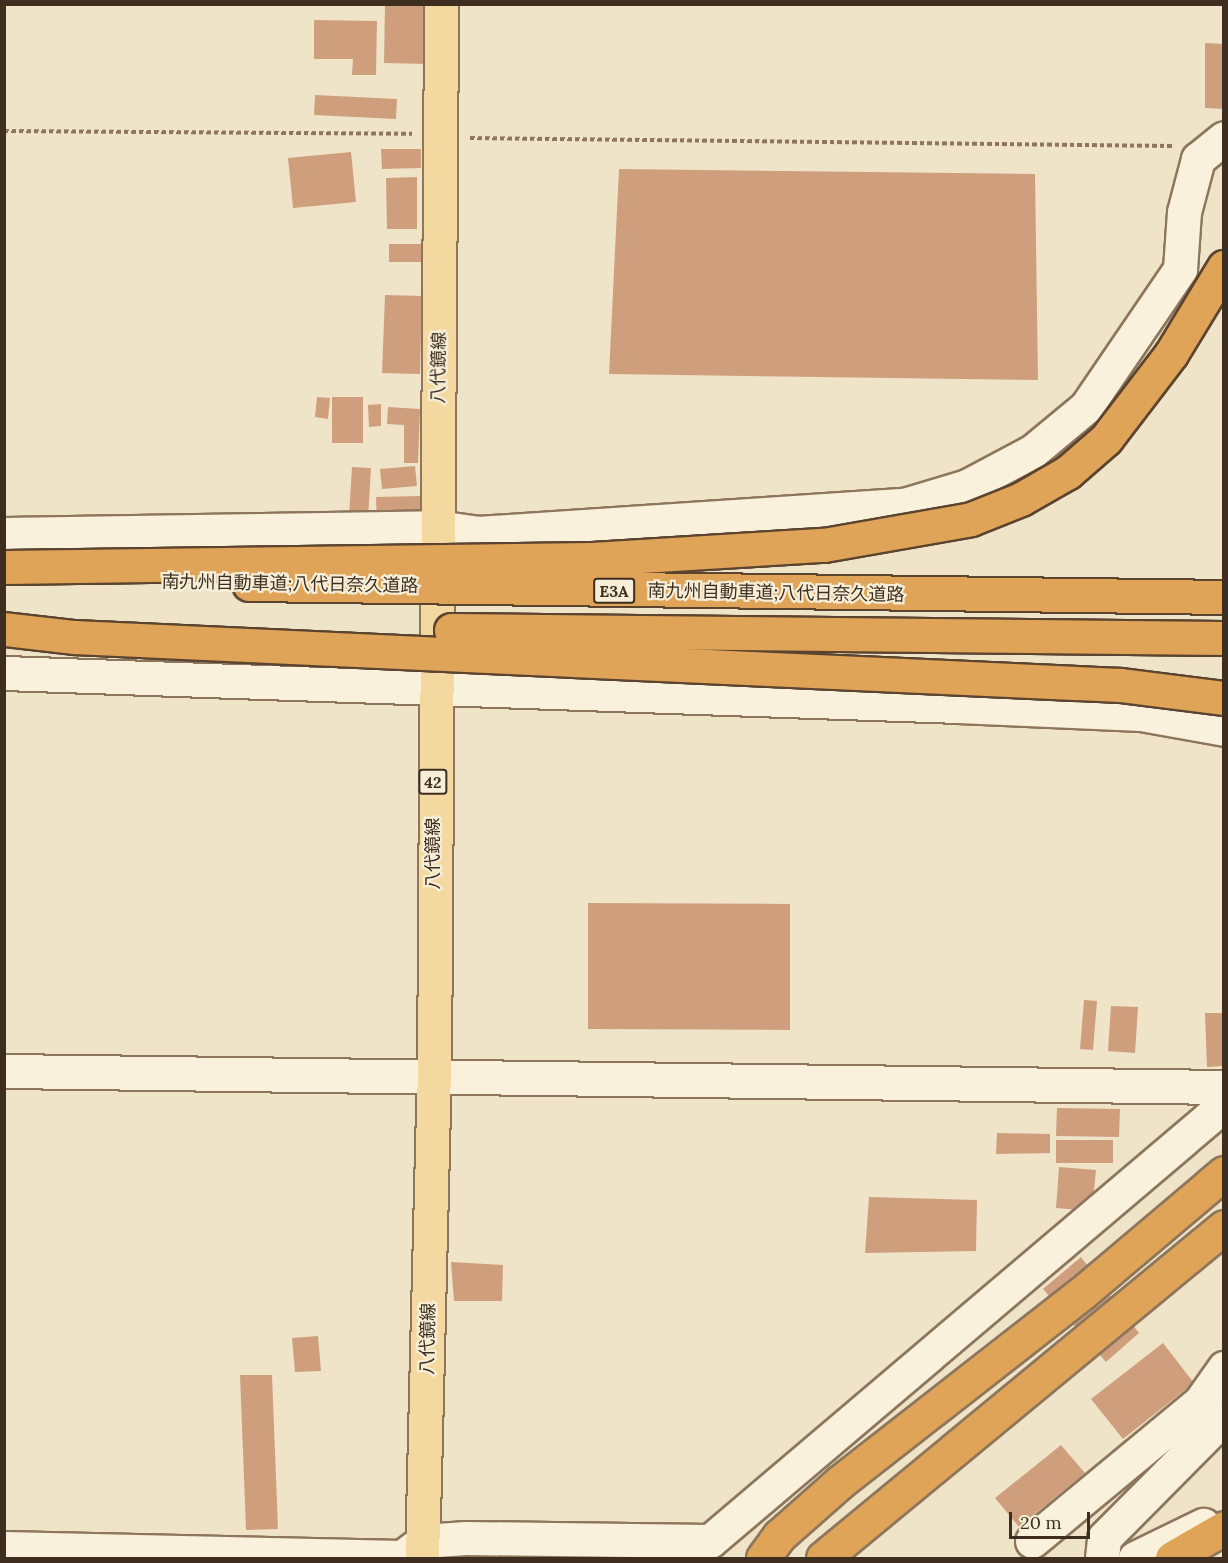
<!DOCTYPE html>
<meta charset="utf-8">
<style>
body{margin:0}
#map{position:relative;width:1228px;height:1563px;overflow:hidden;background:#f0e4c8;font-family:Lora,"Noto Sans JP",serif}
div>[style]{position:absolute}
.building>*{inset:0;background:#cf9f7d}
.path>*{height:4px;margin-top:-2px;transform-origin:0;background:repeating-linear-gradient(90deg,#8d765c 0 4.5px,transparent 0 7.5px)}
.roads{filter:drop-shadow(2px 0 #8d765c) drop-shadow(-2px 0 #8d765c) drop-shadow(0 2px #8d765c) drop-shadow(0 -2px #8d765c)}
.minor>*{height:33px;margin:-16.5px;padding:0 16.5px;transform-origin:16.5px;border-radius:16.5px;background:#faf1dc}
.major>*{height:33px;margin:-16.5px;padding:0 16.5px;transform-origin:16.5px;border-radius:16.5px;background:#f3d9a0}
.highway>*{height:33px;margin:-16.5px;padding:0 16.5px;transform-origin:16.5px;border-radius:16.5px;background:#e0a458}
.bridges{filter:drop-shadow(2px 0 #5b4430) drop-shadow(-2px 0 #5b4430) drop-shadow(0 2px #5b4430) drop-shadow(0 -2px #5b4430)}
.highway-bridge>*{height:33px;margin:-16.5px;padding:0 16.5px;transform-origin:16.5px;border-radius:16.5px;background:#e0a458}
span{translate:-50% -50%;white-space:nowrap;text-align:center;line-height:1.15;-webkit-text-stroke:4.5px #f7eed8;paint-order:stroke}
.shield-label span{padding:2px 4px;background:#f7eed8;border:2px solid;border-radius:4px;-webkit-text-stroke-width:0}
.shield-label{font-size:16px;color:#3d2e20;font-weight:700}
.street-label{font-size:18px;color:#3d2e20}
.frame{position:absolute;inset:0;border:6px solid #3d2e20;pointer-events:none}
.scale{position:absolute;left:1009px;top:1512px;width:81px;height:27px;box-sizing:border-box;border:3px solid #3d2e20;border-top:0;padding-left:8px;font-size:18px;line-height:21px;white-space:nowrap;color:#3d2e20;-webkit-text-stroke:4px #f7eed8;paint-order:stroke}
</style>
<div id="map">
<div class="building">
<div style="clip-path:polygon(385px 4px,429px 4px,428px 64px,384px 63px)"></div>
<div style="clip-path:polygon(314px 20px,377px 21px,376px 75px,352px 75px,353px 59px,314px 59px)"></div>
<div style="clip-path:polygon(1205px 43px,1224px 44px,1224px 109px,1205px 108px)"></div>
<div style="clip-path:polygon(315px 95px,397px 99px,396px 119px,314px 115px)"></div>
<div style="clip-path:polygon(381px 149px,421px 149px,421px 168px,382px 169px)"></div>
<div style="clip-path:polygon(351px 152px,356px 202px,293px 208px,288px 158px)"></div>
<div style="clip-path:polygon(619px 169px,1035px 174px,1038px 380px,609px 374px)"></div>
<div style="clip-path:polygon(417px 177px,417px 229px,387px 229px,386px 178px)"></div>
<div style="clip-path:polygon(389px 244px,421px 244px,422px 262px,389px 262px)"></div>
<div style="clip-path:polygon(385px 295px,422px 296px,420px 374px,382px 373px)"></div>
<div style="clip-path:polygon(317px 397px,330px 398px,328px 419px,315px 417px)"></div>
<div style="clip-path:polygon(332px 397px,363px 397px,363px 443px,332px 443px)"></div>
<div style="clip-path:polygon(381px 404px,381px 426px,369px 427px,368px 405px)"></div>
<div style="clip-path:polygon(388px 407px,420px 409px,418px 463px,404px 463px,404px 425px,387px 424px)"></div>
<div style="clip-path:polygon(415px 466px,417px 486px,382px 489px,380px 469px)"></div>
<div style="clip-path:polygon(352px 467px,371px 468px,368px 518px,349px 517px)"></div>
<div style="clip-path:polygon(420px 496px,420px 520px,377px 521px,376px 497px)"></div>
<div style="clip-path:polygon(588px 903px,790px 904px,790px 1030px,588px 1029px)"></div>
<div style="clip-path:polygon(1084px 1000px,1097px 1001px,1093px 1050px,1080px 1049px)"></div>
<div style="clip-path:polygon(1111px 1006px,1138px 1007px,1135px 1053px,1108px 1051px)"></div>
<div style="clip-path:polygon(1205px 1013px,1224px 1013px,1224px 1066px,1207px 1067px)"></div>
<div style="clip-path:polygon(1057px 1108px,1120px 1109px,1119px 1137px,1056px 1136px)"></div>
<div style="clip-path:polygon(997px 1133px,1050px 1134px,1050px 1153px,996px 1154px)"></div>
<div style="clip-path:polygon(1056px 1140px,1113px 1140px,1113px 1163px,1056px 1163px)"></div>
<div style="clip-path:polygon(1059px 1167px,1096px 1170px,1092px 1211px,1056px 1208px)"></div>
<div style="clip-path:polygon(869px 1197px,977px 1200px,976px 1251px,865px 1253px)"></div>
<div style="clip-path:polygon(1081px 1257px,1139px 1333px,1106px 1362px,1043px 1289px)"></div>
<div style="clip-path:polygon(451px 1262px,503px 1265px,502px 1301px,454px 1301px)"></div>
<div style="clip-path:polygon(318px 1336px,321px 1371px,295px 1372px,292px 1338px)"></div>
<div style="clip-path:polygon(1163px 1343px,1194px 1383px,1123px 1439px,1091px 1399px)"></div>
<div style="clip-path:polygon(240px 1375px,272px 1375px,278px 1529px,246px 1530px)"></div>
<div style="clip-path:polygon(1061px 1445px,1085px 1473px,1019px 1527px,995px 1498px)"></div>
</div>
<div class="path">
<div style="left:4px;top:131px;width:408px;rotate:0.4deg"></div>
<div style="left:470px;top:138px;width:703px;rotate:0.65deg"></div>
</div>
<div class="roads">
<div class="minor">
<div style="left:4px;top:534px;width:433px;rotate:-0.9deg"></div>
<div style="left:437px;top:527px;width:41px;rotate:8.3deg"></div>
<div style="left:478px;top:533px;width:427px;rotate:-3.8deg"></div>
<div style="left:904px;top:505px;width:66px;rotate:-16.8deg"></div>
<div style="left:967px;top:486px;width:75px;rotate:-27.9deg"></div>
<div style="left:1033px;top:451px;width:69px;rotate:-39.7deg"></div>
<div style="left:1086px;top:407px;width:167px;rotate:-55.7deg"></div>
<div style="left:1180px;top:269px;width:57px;rotate:-86deg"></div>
<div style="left:1184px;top:212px;width:55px;rotate:-75.2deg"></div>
<div style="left:1198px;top:159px;width:33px;rotate:-39deg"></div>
<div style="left:4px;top:673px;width:955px;rotate:1.98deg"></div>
<div style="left:958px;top:706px;width:183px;rotate:2.5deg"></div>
<div style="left:1141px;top:714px;width:84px;rotate:10.2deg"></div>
<div style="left:4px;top:1071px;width:1220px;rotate:0.75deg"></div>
<div style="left:1032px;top:1541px;width:218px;rotate:-39.6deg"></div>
<div style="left:1200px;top:1402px;width:42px;rotate:-54.8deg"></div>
<div style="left:4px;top:1548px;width:398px;rotate:1.3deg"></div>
<div style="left:402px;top:1557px;width:26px;rotate:-37deg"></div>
<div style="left:423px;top:1541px;width:43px;rotate:-4deg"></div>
<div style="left:466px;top:1538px;width:244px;rotate:0.7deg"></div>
<div style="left:710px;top:1541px;width:674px;rotate:-40.31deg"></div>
<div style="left:1102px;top:1558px;width:20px;rotate:-84deg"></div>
<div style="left:1104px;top:1538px;width:170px;rotate:-45.2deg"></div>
<div style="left:1135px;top:1558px;width:76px;rotate:-25.9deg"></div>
</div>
<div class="major">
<div style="left:422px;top:1558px;width:485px;rotate:-88.6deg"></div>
<div style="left:434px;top:1073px;width:1069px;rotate:-89.62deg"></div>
</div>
<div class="highway">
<div style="left:763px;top:1558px;width:27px;rotate:-54deg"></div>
<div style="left:779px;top:1536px;width:81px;rotate:-41.5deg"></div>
<div style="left:840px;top:1482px;width:307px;rotate:-38deg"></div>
<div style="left:1082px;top:1293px;width:186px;rotate:-40.2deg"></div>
<div style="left:823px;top:1558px;width:520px;rotate:-39.54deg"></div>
<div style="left:1172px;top:1558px;width:60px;rotate:-30deg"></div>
</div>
</div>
<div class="bridges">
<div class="highway-bridge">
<div style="left:4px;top:567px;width:588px;rotate:-0.78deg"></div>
<div style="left:592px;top:559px;width:232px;rotate:-3.5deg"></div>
<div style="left:824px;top:545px;width:149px;rotate:-10deg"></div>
<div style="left:971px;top:519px;width:54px;rotate:-21.8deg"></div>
<div style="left:1021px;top:499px;width:54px;rotate:-29.9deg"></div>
<div style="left:1068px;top:472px;width:50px;rotate:-41deg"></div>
<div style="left:1106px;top:439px;width:107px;rotate:-52.6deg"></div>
<div style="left:1171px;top:354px;width:102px;rotate:-58.7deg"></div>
<div style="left:249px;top:584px;width:975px;rotate:0.76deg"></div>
<div style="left:4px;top:629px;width:70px;rotate:6.5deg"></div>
<div style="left:74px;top:637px;width:1047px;rotate:2.63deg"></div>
<div style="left:1120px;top:685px;width:105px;rotate:7.1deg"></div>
<div style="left:451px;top:630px;width:773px;rotate:0.59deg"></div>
</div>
</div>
<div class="shield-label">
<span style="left:614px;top:591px">E3A</span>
<span style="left:433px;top:782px">42</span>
</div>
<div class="street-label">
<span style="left:439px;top:368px;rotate:-89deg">八代鏡線</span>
<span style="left:290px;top:584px;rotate:1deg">南九州自動車道;八代日奈久道路</span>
<span style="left:776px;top:593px;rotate:1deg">南九州自動車道;八代日奈久道路</span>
<span style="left:433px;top:854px;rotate:-90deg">八代鏡線</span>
<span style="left:428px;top:1339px;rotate:-89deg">八代鏡線</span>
</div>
<div class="frame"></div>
<div class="scale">20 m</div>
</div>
